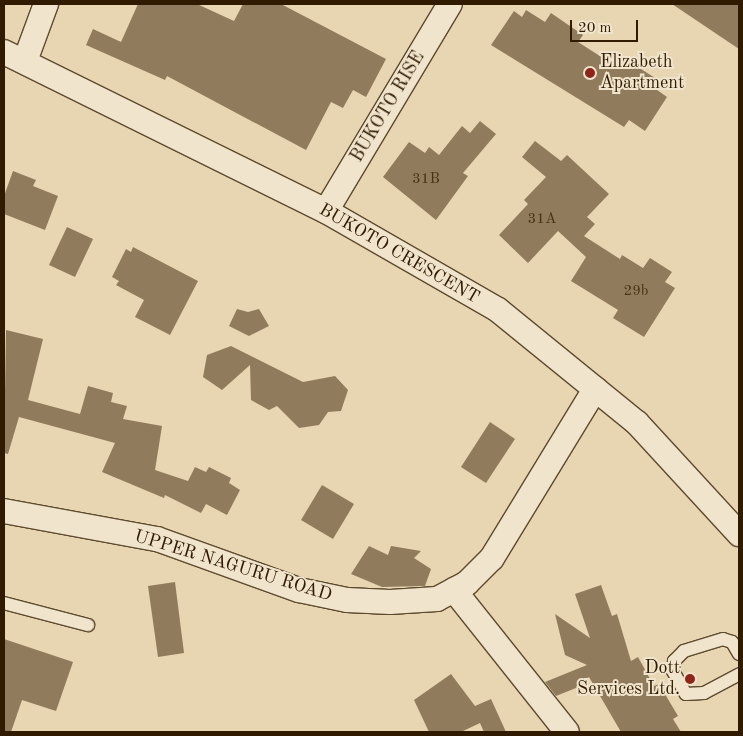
<!DOCTYPE html>
<style>
body{margin:0}
#map{position:relative;width:743px;height:736px;overflow:hidden;background:#e8d5b2;font-family:"Old Standard TT",serif}
div>[style]{position:absolute}
.building>*{inset:0;background:#907c5d}
.roads{filter:drop-shadow(1px 0 #5e4a2d) drop-shadow(-1px 0 #5e4a2d) drop-shadow(0 1px #5e4a2d) drop-shadow(0 -1px #5e4a2d)}
.lane>*{height:12px;margin:-6px;padding:0 6px;transform-origin:6px;border-radius:6px;background:#f0e4cd}
.street>*{height:24px;margin:-12px;padding:0 12px;transform-origin:12px;border-radius:12px;background:#f0e4cd}
.dots>*{width:14px;height:14px;translate:-50% -50%;box-sizing:border-box;border:2px solid #f0e4cd;border-radius:50%}
span{translate:-50% -50%;white-space:nowrap;text-align:center;line-height:1.15;-webkit-text-stroke:4px #f0e4cd;paint-order:stroke}
.number-label{font-size:15px;color:#483318}
.number-label span{-webkit-text-stroke-width:0}
.poi-label{font-size:18px;color:#301b01}
.left{translate:0 -50%;text-align:left}
.right{translate:-100% -50%;text-align:right}
.street-label{font-size:18px;color:#301b01}
.frame{position:absolute;inset:0;border:5px solid #301b01;pointer-events:none}
.scale{position:absolute;left:570px;top:20px;width:68px;height:22px;box-sizing:border-box;border:2px solid #301b01;border-top:0;padding-left:6px;font-size:15px;line-height:18px;white-space:nowrap;color:#301b01;-webkit-text-stroke:4px #f0e4cd;paint-order:stroke}
</style>
<div id="map">
<div class="building">
<div style="clip-path:polygon(138px 4px,197px 4px,234px 21px,243px 4px,281px 4px,386px 59px,366px 97px,353px 90px,343px 108px,331px 102px,306px 150px,167px 76px,165px 80px,86px 45px,93px 29px,121px 42px)"></div>
<div style="clip-path:polygon(672px 4px,739px 4px,739px 49px)"></div>
<div style="clip-path:polygon(526px 10px,545px 22px,551px 13px,583px 35px,578px 42px,617px 67px,624px 58px,655px 78px,650px 85px,667px 97px,645px 131px,629px 120px,624px 127px,491px 45px,514px 11px,522px 17px)"></div>
<div style="clip-path:polygon(480px 121px,496px 134px,463px 173px,468px 176px,436px 220px,383px 177px,409px 142px,425px 153px,429px 147px,439px 155px,462px 126px,470px 133px)"></div>
<div style="clip-path:polygon(535px 141px,561px 161px,567px 155px,609px 194px,587px 217px,595px 224px,584px 236px,620px 259px,622px 255px,643px 268px,650px 258px,672px 272px,665px 282px,675px 288px,644px 337px,613px 318px,618px 310px,571px 281px,586px 257px,558px 231px,528px 263px,499px 235px,528px 204px,524px 200px,546px 177px,522px 157px)"></div>
<div style="clip-path:polygon(13px 171px,36px 180px,33px 186px,58px 196px,45px 230px,4px 214px,4px 196px)"></div>
<div style="clip-path:polygon(67px 227px,93px 239px,75px 277px,49px 265px)"></div>
<div style="clip-path:polygon(133px 247px,198px 281px,170px 335px,135px 317px,144px 300px,116px 285px,119px 281px,112px 277px,126px 249px,131px 252px)"></div>
<div style="clip-path:polygon(237px 309px,248px 312px,259px 309px,269px 326px,249px 336px,229px 326px)"></div>
<div style="clip-path:polygon(6px 330px,43px 339px,28px 400px,80px 414px,88px 386px,113px 393px,111px 402px,127px 406px,123px 419px,162px 426px,155px 470px,188px 481px,195px 467px,206px 472px,209px 467px,231px 478px,229px 483px,240px 490px,227px 515px,206px 504px,201px 513px,165px 495px,164px 498px,102px 472px,115px 443px,19px 417px,8px 454px,4px 453px)"></div>
<div style="clip-path:polygon(231px 346px,303px 382px,335px 376px,348px 390px,341px 411px,328px 412px,319px 425px,299px 428px,277px 406px,269px 410px,251px 400px,250px 365px,222px 390px,203px 377px,207px 355px)"></div>
<div style="clip-path:polygon(490px 422px,515px 439px,486px 483px,461px 467px)"></div>
<div style="clip-path:polygon(322px 485px,354px 504px,333px 539px,301px 520px)"></div>
<div style="clip-path:polygon(369px 546px,388px 555px,391px 546px,421px 551px,414px 558px,431px 569px,425px 586px,382px 587px,351px 574px)"></div>
<div style="clip-path:polygon(175px 582px,184px 653px,158px 657px,148px 586px)"></div>
<div style="clip-path:polygon(601px 585px,612px 616px,617px 614px,631px 661px,638px 657px,654px 686px,659px 684px,678px 716px,673px 719px,681px 732px,621px 732px,589px 677px,576px 688px,556px 696px,545px 682px,587px 665px,565px 655px,555px 614px,590px 638px,575px 594px)"></div>
<div style="clip-path:polygon(4px 639px,73px 662px,56px 711px,22px 700px,11px 732px,4px 732px)"></div>
<div style="clip-path:polygon(451px 674px,475px 706px,491px 699px,506px 732px,484px 732px,480px 723px,461px 732px,429px 732px,414px 700px)"></div>
</div>
<div class="roads">
<div class="lane">
<div style="left:4px;top:603px;width:87px;rotate:14.7deg"></div>
<div style="left:739px;top:654px;width:14px;rotate:-120deg"></div>
<div style="left:732px;top:642px;width:9px;rotate:-162deg"></div>
<div style="left:723px;top:639px;width:41px;rotate:162.9deg"></div>
<div style="left:684px;top:651px;width:14px;rotate:135deg"></div>
<div style="left:674px;top:661px;width:10px;rotate:96deg"></div>
<div style="left:673px;top:671px;width:26px;rotate:61deg"></div>
<div style="left:686px;top:694px;width:18px;rotate:-3deg"></div>
<div style="left:704px;top:693px;width:40px;rotate:-28deg"></div>
</div>
<div class="street">
<div style="left:4px;top:52px;width:359px;rotate:26.3deg"></div>
<div style="left:326px;top:211px;width:198px;rotate:29.9deg"></div>
<div style="left:498px;top:310px;width:179px;rotate:39.1deg"></div>
<div style="left:637px;top:423px;width:151px;rotate:47.4deg"></div>
<div style="left:25px;top:61px;width:61px;rotate:-69.8deg"></div>
<div style="left:326px;top:211px;width:241px;rotate:-59.1deg"></div>
<div style="left:4px;top:511px;width:156px;rotate:10.4deg"></div>
<div style="left:157px;top:539px;width:151px;rotate:19.8deg"></div>
<div style="left:299px;top:590px;width:49px;rotate:11.8deg"></div>
<div style="left:347px;top:600px;width:43px;rotate:2.7deg"></div>
<div style="left:390px;top:602px;width:47px;rotate:-3.7deg"></div>
<div style="left:437px;top:599px;width:34px;rotate:-28deg"></div>
<div style="left:467px;top:583px;width:35px;rotate:-45deg"></div>
<div style="left:492px;top:558px;width:198px;rotate:-58.6deg"></div>
<div style="left:454px;top:590px;width:181px;rotate:51.5deg"></div>
</div>
</div>
<div class="dots">
<div style="left:590px;top:73px;background:#8f2418"></div>
<div style="left:690px;top:679px;background:#8f2418"></div>
</div>
<div class="number-label">
<span style="left:426px;top:180px">31B</span>
<span style="left:542px;top:220px">31A</span>
<span style="left:636px;top:292px">29b</span>
</div>
<div class="poi-label">
<span class="left" style="left:600px;top:73px">Elizabeth<br>Apartment</span>
<span class="right" style="left:680px;top:679px">Dott<br>Services Ltd.</span>
</div>
<div class="street-label">
<span style="left:388px;top:107px;rotate:-59deg">BUKOTO RISE</span>
<span style="left:399px;top:254px;rotate:30deg">BUKOTO CRESCENT</span>
<span style="left:233px;top:566px;rotate:17deg">UPPER NAGURU ROAD</span>
</div>
<div class="frame"></div>
<div class="scale">20 m</div>
</div>
